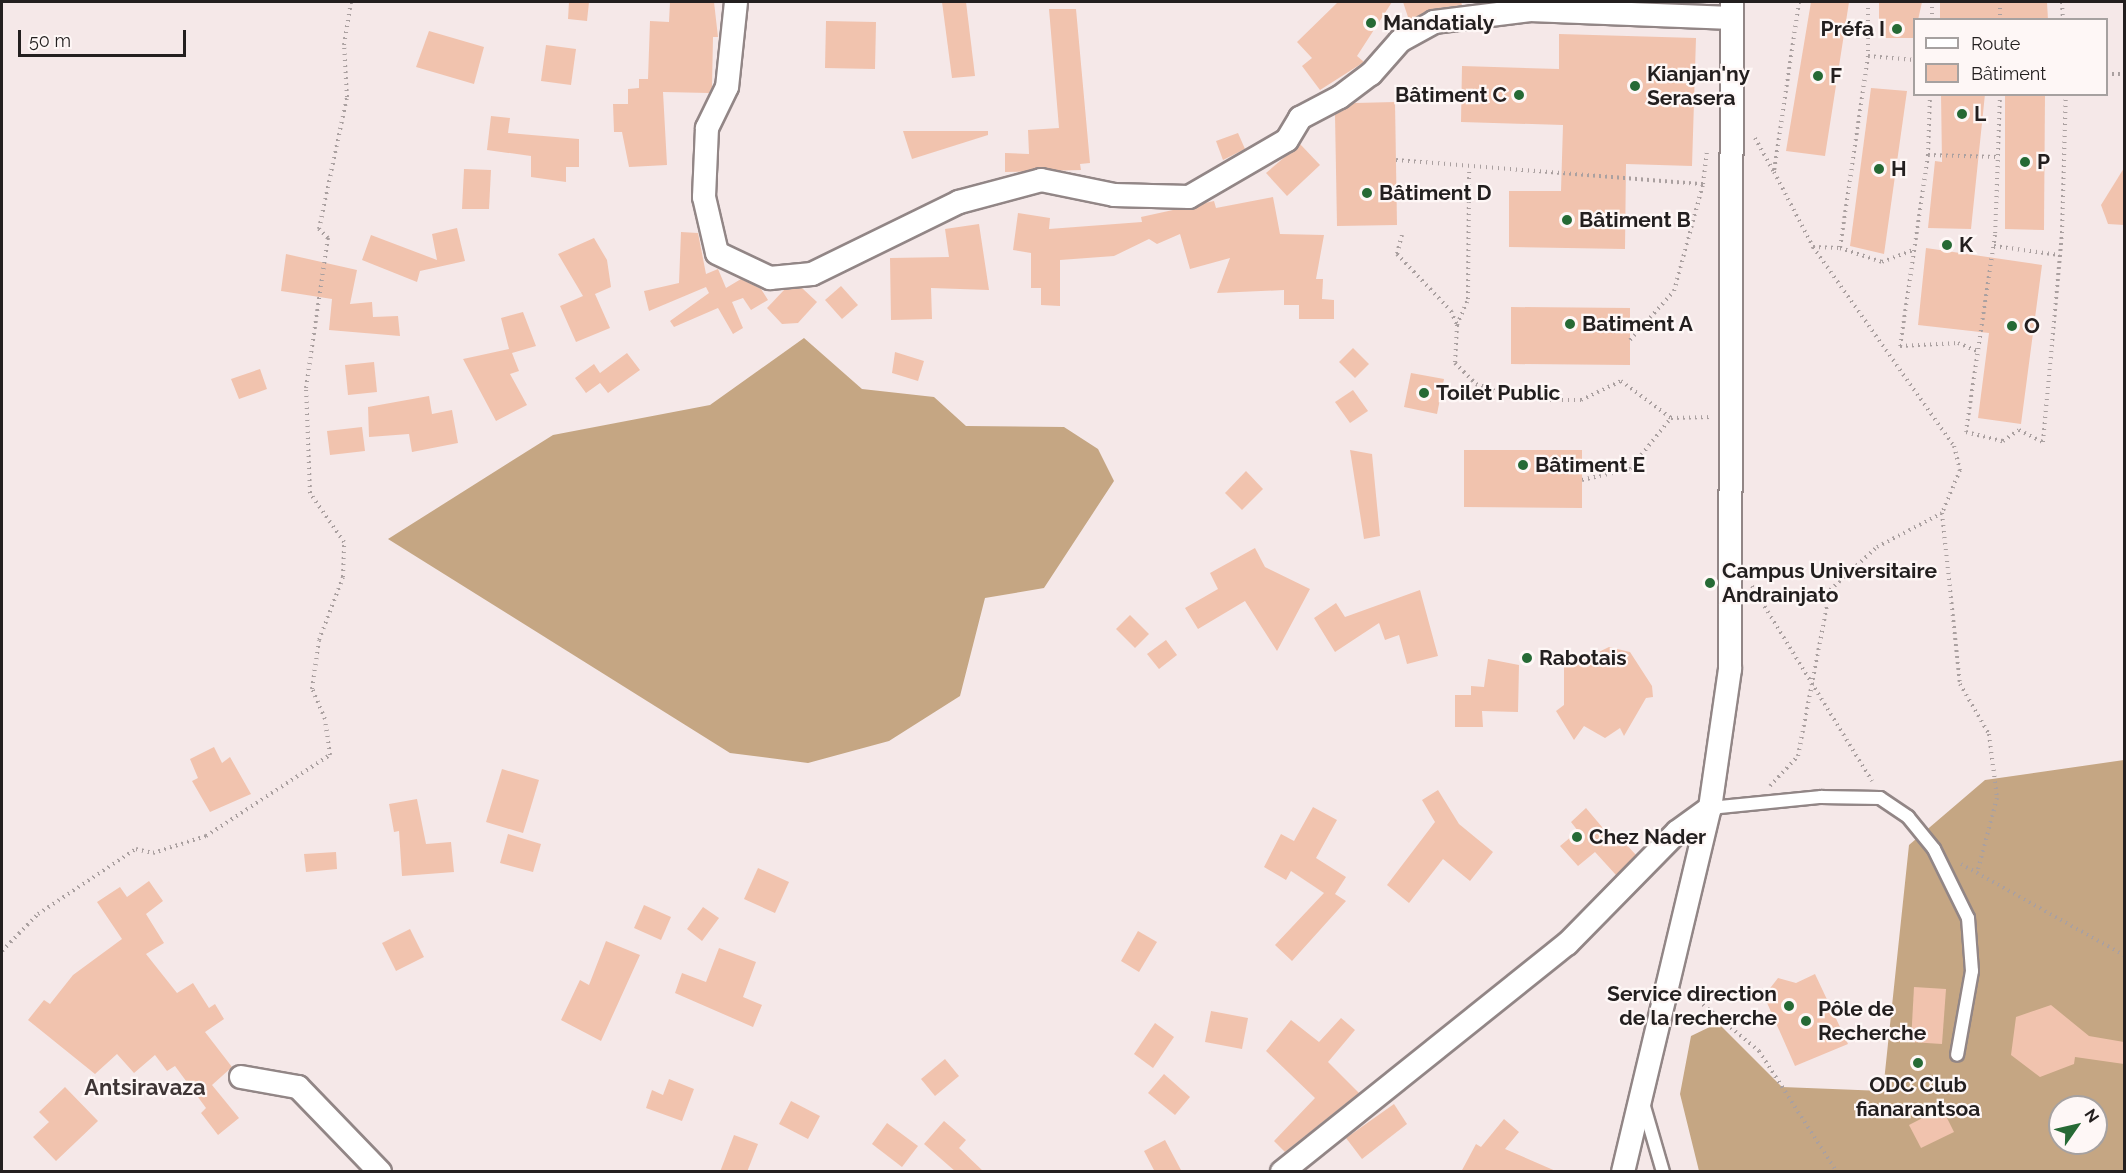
<!DOCTYPE html>
<meta charset="utf-8">
<style>
body{margin:0}
#map{position:relative;width:2126px;height:1173px;overflow:hidden;background:#f5e8e8;font-family:Raleway,sans-serif}
div>[style]{position:absolute}
.forest>*{inset:0;background:#c5a683}
.building>*{inset:0;background:#f1c3ae}
.path>*{height:4px;margin-top:-2px;transform-origin:0;background:repeating-linear-gradient(90deg,#aaa0a0 0 1.5px,transparent 0 6px)}
.roads{filter:drop-shadow(2px 0 #928686) drop-shadow(-2px 0 #928686) drop-shadow(0 2px #928686) drop-shadow(0 -2px #928686)}
.service>*{height:12px;margin:-6px;padding:0 6px;transform-origin:6px;border-radius:6px;background:#fff}
.minor>*{height:22px;margin:-11px;padding:0 11px;transform-origin:11px;border-radius:11px;background:#fff}
.dots>*{width:16px;height:16px;translate:-50% -50%;box-sizing:border-box;border:3px solid #fef7f6;border-radius:50%}
span{translate:-50% -50%;white-space:nowrap;text-align:center;line-height:1.15;-webkit-text-stroke:4.5px #fef7f6;paint-order:stroke}
.poi-label{font-size:21px;color:#231f1f;font-weight:700}
.left{translate:0 -50%;text-align:left}
.right{translate:-100% -50%;text-align:right}
.neighbourhood-label{font-size:22px;color:#3f3636;font-weight:700}
.frame{position:absolute;inset:0;border:3px solid #231f1f;pointer-events:none}
.legend{position:absolute;left:1913px;top:18px;width:195px;height:78px;box-sizing:border-box;background:#fef7f6;border:2px solid #a6a1a0;margin:0;padding:8px 10px;list-style:none;font-size:18px;color:#231f1f}
.legend li{display:flex;align-items:center;gap:12px;height:30px}
.legend b{width:30px;border:2px solid #a6a1a0}
.north{position:absolute;left:2048px;top:1095px;width:60px;height:60px;box-sizing:border-box;background:#fef7f6;border:2px solid #a6a1a0;border-radius:50%;rotate:56deg;font-size:16px;font-weight:700;line-height:24px;text-align:center;color:#231f1f}
.north::after{content:'';display:block;margin:auto;width:21px;height:27px;background:#266a35;clip-path:polygon(50% 0,100% 100%,50% 72%,0 100%)}
.scale{position:absolute;left:18px;top:30px;width:168px;height:27px;box-sizing:border-box;border:3px solid #231f1f;border-top:0;padding-left:8px;font-size:18px;line-height:21px;white-space:nowrap;color:#231f1f;-webkit-text-stroke:4px #fef7f6;paint-order:stroke}
</style>
<div id="map">
<div class="forest">
<div style="clip-path:polygon(804px 338px,862px 389px,934px 397px,966px 426px,1064px 427px,1098px 449px,1114px 481px,1044px 588px,985px 598px,960px 696px,889px 741px,808px 763px,730px 753px,388px 539px,553px 435px,710px 405px)"></div>
<div style="clip-path:polygon(evenodd,2124px 760px,2124px 1171px,1699px 1171px,1680px 1094px,1691px 1036px,1718px 1023px,1782px 1087px,1883px 1091px,1909px 845px,1985px 780px,2124px 760px,2060px 1107px,2096px 1107px,2096px 1143px,2060px 1143px,2060px 1107px)"></div>
</div>
<div class="building">
<div style="clip-path:polygon(569px 2px,589px 2px,587px 21px,568px 19px)"></div>
<div style="clip-path:polygon(670px 2px,714px 2px,718px 37px,713px 37px,712px 87px,709px 93px,663px 92px,667px 165px,629px 167px,622px 132px,614px 132px,613px 104px,628px 104px,628px 89px,639px 88px,639px 79px,648px 79px,650px 21px,669px 22px)"></div>
<div style="clip-path:polygon(942px 2px,966px 2px,975px 76px,952px 78px)"></div>
<div style="clip-path:polygon(1338px 2px,1392px 2px,1357px 56px,1364px 62px,1320px 90px,1302px 66px,1312px 58px,1297px 42px)"></div>
<div style="clip-path:polygon(1403px 2px,1461px 2px,1462px 5px,1432px 9px,1409px 20px)"></div>
<div style="clip-path:polygon(1811px 2px,1849px 2px,1825px 156px,1786px 151px)"></div>
<div style="clip-path:polygon(1879px 2px,1922px 2px,1914px 38px,1879px 38px)"></div>
<div style="clip-path:polygon(1940px 2px,2047px 2px,2048px 20px,1940px 20px)"></div>
<div style="clip-path:polygon(1049px 9px,1076px 9px,1090px 163px,1080px 164px,1081px 170px,1005px 172px,1005px 153px,1029px 154px,1028px 130px,1059px 128px)"></div>
<div style="clip-path:polygon(826px 21px,876px 22px,875px 69px,825px 68px)"></div>
<div style="clip-path:polygon(429px 31px,484px 47px,474px 84px,416px 67px)"></div>
<div style="clip-path:polygon(1559px 34px,1696px 38px,1692px 166px,1626px 164px,1625px 249px,1509px 247px,1509px 191px,1561px 191px,1563px 125px,1461px 122px,1462px 66px,1559px 69px)"></div>
<div style="clip-path:polygon(546px 45px,576px 49px,571px 85px,541px 81px)"></div>
<div style="clip-path:polygon(1871px 88px,1907px 91px,1884px 254px,1850px 246px)"></div>
<div style="clip-path:polygon(1941px 94px,1985px 94px,1971px 229px,1928px 228px,1935px 161px,1942px 162px)"></div>
<div style="clip-path:polygon(2005px 94px,2045px 94px,2044px 230px,2005px 229px)"></div>
<div style="clip-path:polygon(1395px 102px,1397px 225px,1337px 226px,1335px 115px,1355px 103px)"></div>
<div style="clip-path:polygon(491px 116px,510px 118px,508px 133px,579px 139px,579px 167px,566px 167px,566px 182px,531px 177px,531px 156px,487px 150px)"></div>
<div style="clip-path:polygon(903px 131px,988px 131px,988px 135px,912px 159px)"></div>
<div style="clip-path:polygon(1238px 133px,1245px 149px,1223px 160px,1216px 141px)"></div>
<div style="clip-path:polygon(1300px 144px,1320px 165px,1287px 196px,1266px 173px)"></div>
<div style="clip-path:polygon(2124px 168px,2124px 225px,2108px 224px,2101px 205px)"></div>
<div style="clip-path:polygon(464px 169px,491px 170px,489px 209px,462px 209px)"></div>
<div style="clip-path:polygon(1273px 197px,1280px 234px,1324px 235px,1316px 279px,1323px 279px,1322px 299px,1334px 300px,1334px 319px,1299px 319px,1299px 305px,1284px 305px,1284px 290px,1217px 293px,1230px 258px,1190px 269px,1180px 234px,1157px 244px,1149px 239px,1114px 256px,1060px 260px,1060px 306px,1041px 305px,1041px 288px,1031px 288px,1031px 253px,1013px 250px,1018px 213px,1050px 218px,1049px 229px,1142px 222px,1141px 217px,1214px 201px,1216px 208px)"></div>
<div style="clip-path:polygon(979px 224px,989px 290px,931px 288px,932px 319px,891px 320px,890px 258px,949px 257px,945px 229px)"></div>
<div style="clip-path:polygon(457px 228px,465px 261px,420px 271px,417px 282px,362px 260px,371px 235px,437px 260px,432px 234px)"></div>
<div style="clip-path:polygon(681px 232px,698px 233px,706px 274px,718px 269px,726px 288px,741px 279px,761px 289px,768px 300px,751px 310px,743px 298px,732px 302px,743px 328px,733px 334px,718px 308px,674px 327px,670px 321px,709px 293px,706px 287px,649px 311px,644px 291px,679px 283px)"></div>
<div style="clip-path:polygon(594px 238px,607px 260px,611px 287px,595px 294px,610px 328px,576px 342px,560px 306px,583px 296px,558px 254px)"></div>
<div style="clip-path:polygon(1926px 248px,2042px 265px,2021px 424px,1978px 418px,1989px 333px,1918px 325px)"></div>
<div style="clip-path:polygon(286px 254px,357px 270px,350px 304px,372px 302px,373px 317px,398px 316px,400px 336px,329px 330px,332px 299px,281px 291px)"></div>
<div style="clip-path:polygon(841px 286px,858px 305px,842px 319px,825px 300px)"></div>
<div style="clip-path:polygon(802px 288px,817px 302px,798px 323px,782px 324px,767px 308px,784px 290px)"></div>
<div style="clip-path:polygon(1511px 307px,1630px 308px,1630px 365px,1511px 364px)"></div>
<div style="clip-path:polygon(523px 312px,536px 346px,512px 353px,519px 371px,510px 374px,527px 405px,496px 421px,463px 359px,509px 349px,501px 318px)"></div>
<div style="clip-path:polygon(1353px 348px,1369px 364px,1355px 378px,1339px 362px)"></div>
<div style="clip-path:polygon(895px 352px,924px 361px,918px 381px,892px 373px)"></div>
<div style="clip-path:polygon(627px 353px,640px 370px,608px 393px,600px 383px,586px 393px,575px 378px,594px 364px,600px 373px)"></div>
<div style="clip-path:polygon(374px 362px,377px 392px,348px 395px,345px 365px)"></div>
<div style="clip-path:polygon(260px 369px,267px 389px,239px 399px,231px 379px)"></div>
<div style="clip-path:polygon(1411px 373px,1444px 379px,1437px 414px,1404px 407px)"></div>
<div style="clip-path:polygon(1353px 390px,1368px 411px,1350px 423px,1335px 402px)"></div>
<div style="clip-path:polygon(429px 396px,432px 414px,452px 410px,458px 443px,412px 452px,409px 434px,369px 437px,368px 407px)"></div>
<div style="clip-path:polygon(362px 427px,365px 451px,330px 455px,327px 431px)"></div>
<div style="clip-path:polygon(1350px 450px,1372px 454px,1380px 536px,1364px 539px)"></div>
<div style="clip-path:polygon(1464px 450px,1582px 450px,1582px 508px,1464px 507px)"></div>
<div style="clip-path:polygon(1246px 471px,1263px 489px,1242px 510px,1225px 493px)"></div>
<div style="clip-path:polygon(1255px 548px,1265px 567px,1310px 589px,1277px 651px,1245px 601px,1198px 629px,1185px 608px,1218px 589px,1210px 573px)"></div>
<div style="clip-path:polygon(1420px 590px,1438px 656px,1407px 664px,1399px 635px,1385px 640px,1379px 623px,1335px 652px,1314px 618px,1336px 603px,1345px 617px)"></div>
<div style="clip-path:polygon(1130px 615px,1149px 634px,1135px 648px,1116px 629px)"></div>
<div style="clip-path:polygon(1166px 640px,1177px 655px,1159px 669px,1147px 654px)"></div>
<div style="clip-path:polygon(1609px 647px,1630px 652px,1652px 686px,1653px 697px,1646px 698px,1624px 736px,1620px 728px,1605px 738px,1584px 726px,1574px 740px,1556px 711px,1564px 705px,1564px 659px,1574px 664px)"></div>
<div style="clip-path:polygon(1488px 659px,1519px 665px,1518px 712px,1482px 711px,1483px 727px,1455px 727px,1455px 695px,1471px 695px,1471px 686px,1484px 687px)"></div>
<div style="clip-path:polygon(214px 747px,222px 763px,230px 757px,251px 794px,210px 812px,192px 781px,198px 778px,190px 759px)"></div>
<div style="clip-path:polygon(502px 769px,539px 780px,523px 833px,486px 822px)"></div>
<div style="clip-path:polygon(1438px 790px,1459px 824px,1493px 852px,1470px 881px,1443px 859px,1409px 903px,1387px 885px,1435px 822px,1422px 800px)"></div>
<div style="clip-path:polygon(417px 799px,426px 844px,451px 842px,454px 872px,402px 876px,399px 831px,394px 832px,389px 804px)"></div>
<div style="clip-path:polygon(1313px 807px,1337px 820px,1316px 858px,1346px 877px,1335px 894px,1346px 901px,1292px 961px,1275px 945px,1324px 893px,1291px 871px,1286px 880px,1264px 867px,1281px 834px,1294px 841px)"></div>
<div style="clip-path:polygon(1586px 808px,1618px 846px,1624px 842px,1636px 855px,1616px 875px,1595px 852px,1578px 866px,1560px 846px,1578px 831px,1571px 822px)"></div>
<div style="clip-path:polygon(508px 834px,541px 844px,533px 872px,500px 863px)"></div>
<div style="clip-path:polygon(336px 852px,337px 869px,306px 872px,304px 854px)"></div>
<div style="clip-path:polygon(758px 868px,789px 882px,775px 913px,744px 899px)"></div>
<div style="clip-path:polygon(149px 881px,163px 901px,146px 914px,164px 943px,146px 954px,177px 993px,193px 983px,209px 1008px,215px 1004px,224px 1019px,205px 1032px,232px 1067px,212px 1085px,239px 1118px,218px 1135px,201px 1113px,206px 1108px,175px 1066px,167px 1071px,155px 1055px,134px 1073px,117px 1054px,95px 1074px,28px 1020px,44px 1000px,50px 1004px,73px 975px,122px 939px,97px 902px,120px 887px,127px 897px)"></div>
<div style="clip-path:polygon(644px 905px,671px 917px,661px 940px,634px 928px)"></div>
<div style="clip-path:polygon(703px 907px,719px 918px,702px 941px,687px 929px)"></div>
<div style="clip-path:polygon(410px 929px,424px 957px,396px 971px,382px 943px)"></div>
<div style="clip-path:polygon(1138px 931px,1157px 942px,1139px 972px,1121px 961px)"></div>
<div style="clip-path:polygon(606px 941px,640px 955px,601px 1041px,561px 1020px,580px 980px,589px 985px)"></div>
<div style="clip-path:polygon(719px 948px,756px 962px,743px 997px,762px 1005px,753px 1027px,675px 993px,682px 973px,706px 982px)"></div>
<div style="clip-path:polygon(1815px 974px,1848px 1044px,1795px 1066px,1764px 996px,1778px 978px,1796px 983px)"></div>
<div style="clip-path:polygon(1914px 987px,1946px 989px,1942px 1044px,1911px 1042px)"></div>
<div style="clip-path:polygon(2051px 1005px,2089px 1036px,2124px 1042px,2124px 1064px,2075px 1057px,2074px 1064px,2040px 1077px,2011px 1055px,2016px 1017px)"></div>
<div style="clip-path:polygon(1211px 1011px,1248px 1018px,1242px 1049px,1205px 1042px)"></div>
<div style="clip-path:polygon(1341px 1018px,1355px 1030px,1328px 1062px,1359px 1093px,1285px 1152px,1274px 1141px,1315px 1098px,1266px 1051px,1291px 1020px,1319px 1042px)"></div>
<div style="clip-path:polygon(1155px 1023px,1174px 1037px,1153px 1068px,1134px 1054px)"></div>
<div style="clip-path:polygon(945px 1059px,959px 1076px,935px 1096px,921px 1079px)"></div>
<div style="clip-path:polygon(1164px 1074px,1190px 1097px,1175px 1115px,1148px 1093px)"></div>
<div style="clip-path:polygon(669px 1079px,694px 1089px,682px 1121px,646px 1108px,652px 1090px,663px 1095px)"></div>
<div style="clip-path:polygon(65px 1087px,98px 1121px,56px 1161px,33px 1137px,49px 1122px,39px 1112px)"></div>
<div style="clip-path:polygon(791px 1101px,820px 1116px,808px 1139px,779px 1124px)"></div>
<div style="clip-path:polygon(1394px 1104px,1407px 1124px,1362px 1159px,1346px 1138px)"></div>
<div style="clip-path:polygon(1942px 1108px,1954px 1132px,1921px 1148px,1909px 1125px)"></div>
<div style="clip-path:polygon(1504px 1119px,1519px 1132px,1505px 1149px,1558px 1172px,1461px 1172px,1476px 1144px,1481px 1147px)"></div>
<div style="clip-path:polygon(944px 1121px,966px 1140px,959px 1148px,984px 1172px,956px 1172px,924px 1144px)"></div>
<div style="clip-path:polygon(887px 1123px,918px 1146px,902px 1167px,872px 1144px)"></div>
<div style="clip-path:polygon(734px 1135px,758px 1144px,747px 1172px,720px 1172px)"></div>
<div style="clip-path:polygon(1165px 1140px,1182px 1172px,1155px 1172px,1144px 1151px)"></div>
</div>
<div class="path">
<div style="left:1799px;top:2px;width:172px;rotate:98.4deg"></div>
<div style="left:1774px;top:172px;width:85px;rotate:62.5deg"></div>
<div style="left:1813px;top:247px;width:27px;rotate:2deg"></div>
<div style="left:1868px;top:2px;width:54px;rotate:90deg"></div>
<div style="left:1868px;top:56px;width:194px;rotate:98.3deg"></div>
<div style="left:1840px;top:248px;width:44px;rotate:18.4deg"></div>
<div style="left:1882px;top:262px;width:34px;rotate:-21deg"></div>
<div style="left:2000px;top:2px;width:18px;rotate:90deg"></div>
<div style="left:2062px;top:2px;width:18px;rotate:87deg"></div>
<div style="left:1932px;top:20px;width:18px;rotate:-90deg"></div>
<div style="left:1868px;top:56px;width:46px;rotate:5deg"></div>
<div style="left:2106px;top:74px;width:18px"></div>
<div style="left:1930px;top:94px;width:61px;rotate:91.9deg"></div>
<div style="left:1928px;top:155px;width:193px;rotate:98.3deg"></div>
<div style="left:1900px;top:346px;width:58px;rotate:-3deg"></div>
<div style="left:1958px;top:343px;width:21px;rotate:23deg"></div>
<div style="left:2000px;top:94px;width:141px;rotate:92deg"></div>
<div style="left:1995px;top:235px;width:199px;rotate:98.4deg"></div>
<div style="left:1966px;top:432px;width:38px;rotate:14deg"></div>
<div style="left:2003px;top:441px;width:19px;rotate:-35deg"></div>
<div style="left:2019px;top:430px;width:27px;rotate:27deg"></div>
<div style="left:2043px;top:442px;width:210px;rotate:-84.8deg"></div>
<div style="left:2062px;top:233px;width:139px;rotate:-88.4deg"></div>
<div style="left:1694px;top:104px;width:17px;rotate:-21deg"></div>
<div style="left:1755px;top:138px;width:38px;rotate:61deg"></div>
<div style="left:1928px;top:155px;width:70px;rotate:1.6deg"></div>
<div style="left:1396px;top:160px;width:308px;rotate:4.5deg"></div>
<div style="left:1703px;top:184px;width:34px;rotate:-83deg"></div>
<div style="left:1402px;top:235px;width:20px;rotate:105deg"></div>
<div style="left:1397px;top:254px;width:79px;rotate:46.5deg"></div>
<div style="left:1451px;top:311px;width:15px;rotate:67deg"></div>
<div style="left:1457px;top:325px;width:38px;rotate:93deg"></div>
<div style="left:1455px;top:363px;width:30px;rotate:45deg"></div>
<div style="left:1476px;top:384px;width:47px;rotate:20deg"></div>
<div style="left:1520px;top:400px;width:61px"></div>
<div style="left:1581px;top:400px;width:44px;rotate:-25.4deg"></div>
<div style="left:1621px;top:381px;width:62px;rotate:36.5deg"></div>
<div style="left:1671px;top:418px;width:40px;rotate:-1.4deg"></div>
<div style="left:1994px;top:246px;width:66px;rotate:7.9deg"></div>
<div style="left:1813px;top:247px;width:244px;rotate:54.7deg"></div>
<div style="left:1954px;top:446px;width:25px;rotate:76deg"></div>
<div style="left:1960px;top:470px;width:47px;rotate:112.7deg"></div>
<div style="left:1942px;top:513px;width:172px;rotate:84deg"></div>
<div style="left:1960px;top:684px;width:58px;rotate:59.9deg"></div>
<div style="left:1989px;top:734px;width:64px;rotate:82.9deg"></div>
<div style="left:1997px;top:798px;width:78px;rotate:104.9deg"></div>
<div style="left:1457px;top:325px;width:28px;rotate:-67deg"></div>
<div style="left:1468px;top:299px;width:127px;rotate:-89.5deg"></div>
<div style="left:1630px;top:340px;width:66px;rotate:-48.1deg"></div>
<div style="left:1674px;top:291px;width:111px;rotate:-74.8deg"></div>
<div style="left:1582px;top:480px;width:49px;rotate:-12.9deg"></div>
<div style="left:1630px;top:469px;width:65px;rotate:-51.2deg"></div>
<div style="left:1752px;top:586px;width:229px;rotate:58.4deg"></div>
<div style="left:1770px;top:786px;width:41px;rotate:-47deg"></div>
<div style="left:1798px;top:756px;width:169px;rotate:-79.1deg"></div>
<div style="left:1830px;top:590px;width:64px;rotate:-42.5deg"></div>
<div style="left:1877px;top:547px;width:73px;rotate:-27.6deg"></div>
<div style="left:1961px;top:864px;width:187px;rotate:29.2deg"></div>
<div style="left:2px;top:951px;width:52px;rotate:-45.8deg"></div>
<div style="left:38px;top:914px;width:118px;rotate:-33.6deg"></div>
<div style="left:136px;top:849px;width:17px;rotate:13deg"></div>
<div style="left:153px;top:853px;width:56px;rotate:-17.8deg"></div>
<div style="left:206px;top:836px;width:148px;rotate:-33.2deg"></div>
<div style="left:330px;top:755px;width:36px;rotate:-98deg"></div>
<div style="left:325px;top:719px;width:33px;rotate:-113deg"></div>
<div style="left:312px;top:689px;width:49px;rotate:-81.9deg"></div>
<div style="left:319px;top:640px;width:67px;rotate:-69.1deg"></div>
<div style="left:343px;top:577px;width:35px;rotate:-88deg"></div>
<div style="left:344px;top:542px;width:60px;rotate:-124.8deg"></div>
<div style="left:310px;top:493px;width:105px;rotate:-92.2deg"></div>
<div style="left:306px;top:388px;width:152px;rotate:-81.7deg"></div>
<div style="left:328px;top:238px;width:13px;rotate:-135deg"></div>
<div style="left:319px;top:229px;width:135px;rotate:-78deg"></div>
<div style="left:347px;top:97px;width:52px;rotate:-93.3deg"></div>
<div style="left:344px;top:45px;width:44px;rotate:-80.8deg"></div>
<div style="left:1689px;top:993px;width:91px;rotate:39.6deg"></div>
<div style="left:1759px;top:1051px;width:144px;rotate:57.2deg"></div>
</div>
<div class="roads">
<div class="service">
<div style="left:1710px;top:808px;width:112px;rotate:-5.7deg"></div>
<div style="left:1821px;top:797px;width:59px;rotate:1deg"></div>
<div style="left:1880px;top:798px;width:34px;rotate:34deg"></div>
<div style="left:1908px;top:817px;width:41px;rotate:50.9deg"></div>
<div style="left:1934px;top:849px;width:77px;rotate:63.8deg"></div>
<div style="left:1968px;top:918px;width:53px;rotate:85.7deg"></div>
<div style="left:1972px;top:971px;width:85px;rotate:100.1deg"></div>
<div style="left:1643px;top:1103px;width:72px;rotate:73.8deg"></div>
</div>
<div class="minor">
<div style="left:736px;top:2px;width:85px;rotate:96deg"></div>
<div style="left:727px;top:87px;width:46px;rotate:116deg"></div>
<div style="left:707px;top:128px;width:69px;rotate:92.5deg"></div>
<div style="left:704px;top:197px;width:57px;rotate:76.9deg"></div>
<div style="left:717px;top:253px;width:59px;rotate:25.3deg"></div>
<div style="left:770px;top:278px;width:42px;rotate:-5.4deg"></div>
<div style="left:812px;top:274px;width:164px;rotate:-26.1deg"></div>
<div style="left:959px;top:202px;width:85px;rotate:-15deg"></div>
<div style="left:1041px;top:180px;width:75px;rotate:11.6deg"></div>
<div style="left:1114px;top:195px;width:75px;rotate:1.5deg"></div>
<div style="left:1189px;top:197px;width:113px;rotate:-30.2deg"></div>
<div style="left:1287px;top:140px;width:26px;rotate:-59deg"></div>
<div style="left:1300px;top:118px;width:45px;rotate:-27.7deg"></div>
<div style="left:1340px;top:97px;width:39px;rotate:-37deg"></div>
<div style="left:1371px;top:74px;width:44px;rotate:-48.7deg"></div>
<div style="left:1400px;top:41px;width:39px;rotate:-29deg"></div>
<div style="left:1434px;top:22px;width:97px;rotate:-7.1deg"></div>
<div style="left:1530px;top:10px;width:202px;rotate:2.3deg"></div>
<div style="left:241px;top:1077px;width:58px;rotate:10deg"></div>
<div style="left:298px;top:1087px;width:118px;rotate:46deg"></div>
<div style="left:1282px;top:1172px;width:365px;rotate:-38.7deg"></div>
<div style="left:1567px;top:944px;width:157px;rotate:-45.5deg"></div>
<div style="left:1677px;top:832px;width:41px;rotate:-36deg"></div>
<div style="left:1623px;top:1172px;width:374px;rotate:-76.6deg"></div>
<div style="left:1710px;top:808px;width:140px;rotate:-81.8deg"></div>
<div style="left:1730px;top:669px;width:667px;rotate:-89.83deg"></div>
</div>
</div>
<div class="dots">
<div style="left:1371px;top:23px;background:#266a35"></div>
<div style="left:1897px;top:29px;background:#266a35"></div>
<div style="left:1818px;top:76px;background:#266a35"></div>
<div style="left:1635px;top:86px;background:#266a35"></div>
<div style="left:1519px;top:95px;background:#266a35"></div>
<div style="left:1962px;top:114px;background:#266a35"></div>
<div style="left:2025px;top:162px;background:#266a35"></div>
<div style="left:1879px;top:169px;background:#266a35"></div>
<div style="left:1367px;top:193px;background:#266a35"></div>
<div style="left:1567px;top:220px;background:#266a35"></div>
<div style="left:1947px;top:245px;background:#266a35"></div>
<div style="left:1570px;top:324px;background:#266a35"></div>
<div style="left:2012px;top:326px;background:#266a35"></div>
<div style="left:1424px;top:393px;background:#266a35"></div>
<div style="left:1523px;top:465px;background:#266a35"></div>
<div style="left:1710px;top:583px;background:#266a35"></div>
<div style="left:1527px;top:658px;background:#266a35"></div>
<div style="left:1577px;top:837px;background:#266a35"></div>
<div style="left:1789px;top:1006px;background:#266a35"></div>
<div style="left:1806px;top:1021px;background:#266a35"></div>
<div style="left:1918px;top:1063px;background:#266a35"></div>
</div>
<div class="poi-label">
<span class="left" style="left:1383px;top:23px">Mandatialy</span>
<span class="right" style="left:1885px;top:29px">Préfa I</span>
<span class="left" style="left:1647px;top:86px">Kianjan'ny<br>Serasera</span>
<span class="left" style="left:1830px;top:76px">F</span>
<span class="right" style="left:1507px;top:95px">Bâtiment C</span>
<span class="left" style="left:1974px;top:114px">L</span>
<span class="left" style="left:2037px;top:162px">P</span>
<span class="left" style="left:1891px;top:169px">H</span>
<span class="left" style="left:1379px;top:193px">Bâtiment D</span>
<span class="left" style="left:1579px;top:220px">Bâtiment B</span>
<span class="left" style="left:1959px;top:245px">K</span>
<span class="left" style="left:1582px;top:324px">Batiment A</span>
<span class="left" style="left:2024px;top:326px">O</span>
<span class="left" style="left:1436px;top:393px">Toilet Public</span>
<span class="left" style="left:1535px;top:465px">Bâtiment E</span>
<span class="left" style="left:1722px;top:583px">Campus Universitaire<br>Andrainjato</span>
<span class="left" style="left:1539px;top:658px">Rabotais</span>
<span class="left" style="left:1589px;top:837px">Chez Nader</span>
<span class="right" style="left:1777px;top:1006px">Service direction<br>de la recherche</span>
<span class="left" style="left:1818px;top:1021px">Pôle de<br>Recherche</span>
<span style="left:1918px;top:1097px">ODC Club<br>fianarantsoa</span>
</div>
<div class="neighbourhood-label">
<span style="left:145px;top:1088px">Antsiravaza</span>
</div>
<div class="frame"></div>
<ul class="legend">
<li><b style="height:8px;background:#fff"></b>Route</li>
<li><b style="height:16px;background:#f1c3ae"></b>Bâtiment</li>
</ul>
<div class="north">N</div>
<div class="scale">50 m</div>
</div>
